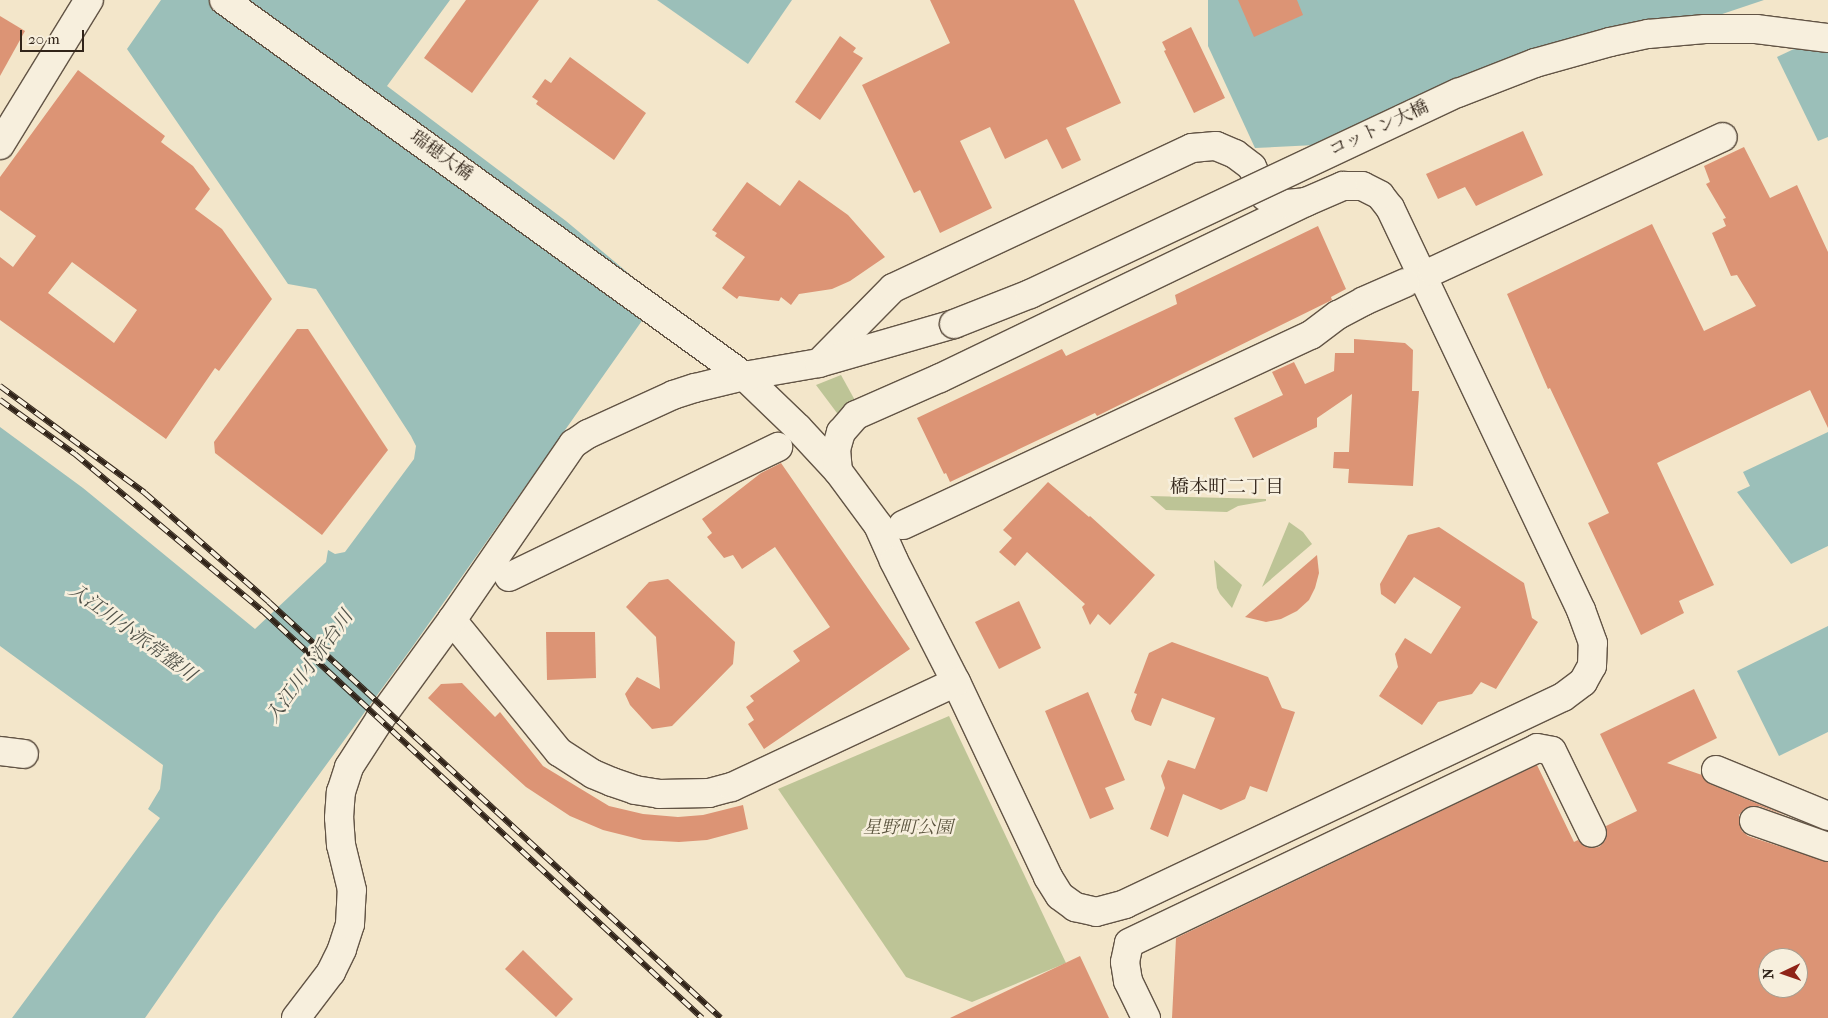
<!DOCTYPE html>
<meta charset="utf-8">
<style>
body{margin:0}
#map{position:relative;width:1828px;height:1018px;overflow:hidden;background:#f3e6ca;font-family:"IM FELL French Canon","Noto Serif JP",serif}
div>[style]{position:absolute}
.green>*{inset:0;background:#bdc496}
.water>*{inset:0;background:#9bbfb9}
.building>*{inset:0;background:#dc9475}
.roads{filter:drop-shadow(1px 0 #625445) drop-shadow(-1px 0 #625445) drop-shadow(0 1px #625445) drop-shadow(0 -1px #625445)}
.minor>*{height:28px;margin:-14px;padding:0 14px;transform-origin:14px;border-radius:14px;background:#f7efdd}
.rail>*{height:5.5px;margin-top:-2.75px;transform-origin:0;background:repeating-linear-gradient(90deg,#f7efdd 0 11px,#312419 0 22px);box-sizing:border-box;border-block:1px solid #312419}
.bridges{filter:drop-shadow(1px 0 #625445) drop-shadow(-1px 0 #625445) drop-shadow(0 1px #625445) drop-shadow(0 -1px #625445)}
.minor-bridge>*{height:28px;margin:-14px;padding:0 14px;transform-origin:14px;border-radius:14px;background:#f7efdd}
span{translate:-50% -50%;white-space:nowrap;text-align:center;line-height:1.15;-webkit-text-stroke:5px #f7efdd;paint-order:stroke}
.street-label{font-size:18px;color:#312419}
.park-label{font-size:18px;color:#5b543e;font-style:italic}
.neighbourhood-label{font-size:19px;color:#312419}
.water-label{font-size:19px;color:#515249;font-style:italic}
.north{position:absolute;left:1758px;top:948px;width:50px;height:50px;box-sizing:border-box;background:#f7efdd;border:1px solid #a89e8f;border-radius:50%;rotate:267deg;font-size:14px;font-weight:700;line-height:20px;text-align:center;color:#312419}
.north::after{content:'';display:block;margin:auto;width:18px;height:22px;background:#8f2418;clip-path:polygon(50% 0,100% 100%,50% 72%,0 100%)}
.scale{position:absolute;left:20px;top:30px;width:64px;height:22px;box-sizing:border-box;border:2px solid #312419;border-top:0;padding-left:6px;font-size:15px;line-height:18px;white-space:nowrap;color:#312419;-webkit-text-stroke:4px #f7efdd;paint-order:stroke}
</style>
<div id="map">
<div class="green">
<div style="clip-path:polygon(841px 375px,857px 404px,840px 417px,816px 385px)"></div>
<div style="clip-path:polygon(1150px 496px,1266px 499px,1266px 501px,1238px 506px,1227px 512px,1166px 510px)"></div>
<div style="clip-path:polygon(1289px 522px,1303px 532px,1312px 544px,1262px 587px)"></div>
<div style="clip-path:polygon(1214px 560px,1242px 585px,1232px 608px,1220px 594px,1217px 588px)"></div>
<div style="clip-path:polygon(949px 716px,1066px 963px,972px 1002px,906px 977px,778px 789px)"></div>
</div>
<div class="water">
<div style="clip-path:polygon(161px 0,450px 0,387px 86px,566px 221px,658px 298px,413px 646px,218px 913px,145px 1018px,12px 1018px,160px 818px,148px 809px,160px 789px,163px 765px,0 646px,0 427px,83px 488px,255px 629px,326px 562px,328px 550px,335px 554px,345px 552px,414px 459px,416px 446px,411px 436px,316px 289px,288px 284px,127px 49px)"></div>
<div style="clip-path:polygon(657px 0,792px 0,748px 64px)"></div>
<div style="clip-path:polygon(1208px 0,1764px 0,1335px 144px,1255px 148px,1208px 46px)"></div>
<div style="clip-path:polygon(1828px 33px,1828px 137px,1818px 141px,1777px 57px)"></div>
<div style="clip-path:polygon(1828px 432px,1828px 546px,1791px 564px,1737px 492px,1750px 486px,1743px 472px)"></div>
<div style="clip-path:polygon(1828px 626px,1828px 732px,1779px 756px,1737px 671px)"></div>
</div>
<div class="building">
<div style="clip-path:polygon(466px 0,539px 0,472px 93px,424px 58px)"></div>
<div style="clip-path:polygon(930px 0,1074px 0,1121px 103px,1066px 128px,1081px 160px,1062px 169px,1047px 139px,1005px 159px,990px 127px,960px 141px,992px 208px,940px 233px,920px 190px,914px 193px,862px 85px,950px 43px)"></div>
<div style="clip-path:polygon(1238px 0,1297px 0,1303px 15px,1254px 37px)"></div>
<div style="clip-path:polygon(0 16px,25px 31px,0 76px)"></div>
<div style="clip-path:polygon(1191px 27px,1225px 98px,1194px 113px,1164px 51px,1166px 50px,1162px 42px)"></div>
<div style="clip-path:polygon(840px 36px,856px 48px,853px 52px,863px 58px,820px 120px,795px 102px)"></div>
<div style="clip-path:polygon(570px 57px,646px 113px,614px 160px,536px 104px,538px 101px,532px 97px,545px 79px,551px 83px)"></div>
<div style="clip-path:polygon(evenodd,78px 70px,165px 136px,161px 142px,193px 166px,210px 189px,195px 209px,222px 229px,272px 299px,219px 371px,215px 368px,166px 439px,0 320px,0 257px,13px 267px,36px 236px,0 210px,0 177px,78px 70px,72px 262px,137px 310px,114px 343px,48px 293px,72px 262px)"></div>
<div style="clip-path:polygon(1523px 131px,1543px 175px,1476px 206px,1465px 187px,1438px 199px,1426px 174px)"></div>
<div style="clip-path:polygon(1744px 147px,1770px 198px,1797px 185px,1828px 252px,1828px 428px,1810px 390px,1657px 463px,1714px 585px,1679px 601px,1684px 613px,1641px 635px,1588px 523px,1609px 513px,1550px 388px,1548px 389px,1507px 294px,1652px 224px,1704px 331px,1756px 306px,1737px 275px,1731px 276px,1712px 233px,1726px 226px,1723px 219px,1726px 218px,1706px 184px,1710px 182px,1704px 166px)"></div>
<div style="clip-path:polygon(799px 180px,848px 215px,885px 257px,850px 281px,832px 289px,799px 294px,791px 305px,781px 297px,779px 301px,739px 296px,737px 299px,722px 288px,745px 257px,715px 236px,717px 233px,712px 230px,747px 182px,780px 206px)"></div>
<div style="clip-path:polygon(1318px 226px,1346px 289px,1331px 297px,1332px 300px,1097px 416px,1095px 413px,950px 482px,946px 473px,944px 474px,917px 418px,1062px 349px,1066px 356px,1177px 304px,1175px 295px)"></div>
<div style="clip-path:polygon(297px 329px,308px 329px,388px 450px,322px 535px,215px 453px,214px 442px)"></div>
<div style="clip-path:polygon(1354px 339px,1405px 343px,1413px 350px,1412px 391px,1419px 391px,1413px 486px,1348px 483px,1349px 469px,1333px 468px,1334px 452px,1349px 452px,1352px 394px,1317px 418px,1317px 427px,1253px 458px,1234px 418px,1283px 395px,1272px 372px,1294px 362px,1305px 384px,1334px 371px,1335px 353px,1354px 353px)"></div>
<div style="clip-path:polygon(781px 463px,910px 649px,764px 749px,748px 724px,754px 720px,746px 707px,754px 701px,750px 696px,800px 661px,793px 651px,830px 627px,775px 547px,742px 569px,733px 555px,724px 558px,707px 537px,712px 533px,702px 519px,761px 473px)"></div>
<div style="clip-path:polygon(1048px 482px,1089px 517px,1090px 516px,1155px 575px,1110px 625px,1098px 614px,1090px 625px,1082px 607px,1085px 604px,1027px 552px,1015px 566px,999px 552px,1012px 538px,1003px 530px)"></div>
<div style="clip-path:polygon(1439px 527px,1524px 583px,1532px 618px,1538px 622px,1496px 689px,1481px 682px,1472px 694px,1438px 702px,1422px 725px,1379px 696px,1398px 667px,1395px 654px,1405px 638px,1431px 654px,1461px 607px,1414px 577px,1395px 604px,1381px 594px,1380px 584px,1408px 535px)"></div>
<div style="clip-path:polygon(1317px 555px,1319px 573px,1315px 588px,1309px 600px,1297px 611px,1281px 619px,1266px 622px,1245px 617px)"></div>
<div style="clip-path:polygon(668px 579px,735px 642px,733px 664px,672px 726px,652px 729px,630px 705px,625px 694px,637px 677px,660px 689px,656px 637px,626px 607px,649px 582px)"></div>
<div style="clip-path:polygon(1019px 601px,1041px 648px,999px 669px,975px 622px)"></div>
<div style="clip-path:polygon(546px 632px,595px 632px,596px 678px,547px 680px)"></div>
<div style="clip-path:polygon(1172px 642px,1268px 677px,1282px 708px,1295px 712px,1267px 792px,1250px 786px,1245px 799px,1221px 810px,1183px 794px,1168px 837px,1150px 829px,1165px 788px,1161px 776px,1168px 760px,1195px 769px,1215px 718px,1162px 698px,1151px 726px,1135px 720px,1131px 711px,1137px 694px,1134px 693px,1149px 653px)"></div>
<div style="clip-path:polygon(462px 683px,495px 717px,500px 712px,543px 766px,609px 806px,643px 814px,678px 817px,703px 815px,743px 805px,748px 829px,707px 840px,679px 842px,643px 840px,603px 830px,570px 816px,526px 787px,428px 698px,441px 684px)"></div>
<div style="clip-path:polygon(evenodd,1694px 689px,1717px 738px,1667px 763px,1702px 775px,1710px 784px,1787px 816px,1759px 806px,1752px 806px,1744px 809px,1739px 815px,1739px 823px,1742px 831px,1748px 836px,1828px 862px,1828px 1018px,1172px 1018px,1176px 938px,1537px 765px,1574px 842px,1578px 840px,1584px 846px,1590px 848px,1599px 847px,1605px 841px,1607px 835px,1606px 826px,1637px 811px,1600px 734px,1694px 689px,1768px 958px,1798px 958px,1798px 988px,1768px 988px,1768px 958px)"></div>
<div style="clip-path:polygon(1088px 692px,1125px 780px,1105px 788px,1114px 809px,1090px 819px,1045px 711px)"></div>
<div style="clip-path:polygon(523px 950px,573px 999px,556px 1017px,505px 969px)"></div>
<div style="clip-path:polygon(1080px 956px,1109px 1018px,950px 1018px)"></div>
</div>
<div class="roads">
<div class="minor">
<div style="left:224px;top:0;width:642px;rotate:35.87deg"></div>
<div style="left:744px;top:376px;width:75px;rotate:43.9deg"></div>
<div style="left:798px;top:428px;width:59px;rotate:47.1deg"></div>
<div style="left:838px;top:471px;width:67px;rotate:53.5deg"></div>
<div style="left:878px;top:525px;width:39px;rotate:66deg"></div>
<div style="left:894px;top:561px;width:136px;rotate:62.9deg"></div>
<div style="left:956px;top:682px;width:216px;rotate:64.7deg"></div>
<div style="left:1048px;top:877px;width:22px;rotate:58deg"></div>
<div style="left:1060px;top:896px;width:19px;rotate:36deg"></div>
<div style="left:1075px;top:907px;width:22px;rotate:13deg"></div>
<div style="left:1096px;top:912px;width:30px;rotate:-15deg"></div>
<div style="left:1125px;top:904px;width:484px;rotate:-25.3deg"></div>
<div style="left:1563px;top:697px;width:25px;rotate:-37deg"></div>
<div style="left:1583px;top:682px;width:18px;rotate:-61deg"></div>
<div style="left:1592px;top:666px;width:23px;rotate:-88deg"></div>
<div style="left:1593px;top:643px;width:35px;rotate:-110deg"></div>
<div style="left:1581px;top:610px;width:445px;rotate:-115.4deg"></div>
<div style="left:1390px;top:208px;width:16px;rotate:-128deg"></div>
<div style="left:1380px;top:195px;width:20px;rotate:-153deg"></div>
<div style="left:1362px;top:186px;width:19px;rotate:180deg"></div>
<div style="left:1343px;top:186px;width:40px;rotate:156.6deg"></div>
<div style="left:1306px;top:202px;width:406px;rotate:154.3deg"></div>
<div style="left:940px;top:378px;width:92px;rotate:156.2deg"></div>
<div style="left:856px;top:415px;width:23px;rotate:131deg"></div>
<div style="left:841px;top:432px;width:18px;rotate:106deg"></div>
<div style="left:836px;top:449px;width:22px;rotate:85deg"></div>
<div style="left:0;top:145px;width:170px;rotate:-58.5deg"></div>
<div style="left:1433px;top:271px;width:319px;rotate:-24.8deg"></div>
<div style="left:820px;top:362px;width:104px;rotate:-45.4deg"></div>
<div style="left:893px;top:288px;width:330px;rotate:-25.1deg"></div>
<div style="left:1192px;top:148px;width:24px;rotate:-5deg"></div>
<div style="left:1216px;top:146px;width:21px;rotate:23deg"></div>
<div style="left:1235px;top:154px;width:21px;rotate:37deg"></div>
<div style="left:1252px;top:167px;width:32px;rotate:66deg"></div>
<div style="left:1265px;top:196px;width:11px;rotate:27deg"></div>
<div style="left:1275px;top:201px;width:12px;rotate:14deg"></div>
<div style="left:1287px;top:204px;width:18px;rotate:-6deg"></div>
<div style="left:903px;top:525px;width:450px;rotate:-25deg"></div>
<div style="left:1311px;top:335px;width:34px;rotate:-37deg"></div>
<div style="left:1338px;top:315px;width:30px;rotate:-28deg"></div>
<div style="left:1364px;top:301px;width:45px;rotate:-23.7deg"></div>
<div style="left:509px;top:577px;width:299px;rotate:-25.8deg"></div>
<div style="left:452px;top:620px;width:170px;rotate:51deg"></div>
<div style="left:559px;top:752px;width:40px;rotate:32.9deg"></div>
<div style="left:593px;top:774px;width:21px;rotate:23deg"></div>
<div style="left:612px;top:782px;width:24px;rotate:19deg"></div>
<div style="left:635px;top:790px;width:24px;rotate:9deg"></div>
<div style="left:659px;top:794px;width:50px;rotate:-1.1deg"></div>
<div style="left:709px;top:793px;width:24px;rotate:-15deg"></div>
<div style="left:732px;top:787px;width:247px;rotate:-25.1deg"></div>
<div style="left:0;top:751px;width:24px;rotate:7deg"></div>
<div style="left:1716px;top:770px;width:121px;rotate:22.3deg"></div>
<div style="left:1754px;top:821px;width:78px;rotate:19.4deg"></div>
<div style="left:296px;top:1018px;width:58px;rotate:-52.7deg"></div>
<div style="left:331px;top:972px;width:25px;rotate:-64deg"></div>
<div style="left:342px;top:949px;width:26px;rotate:-72deg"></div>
<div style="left:350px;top:924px;width:34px;rotate:-87deg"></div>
<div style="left:352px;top:890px;width:46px;rotate:-103.7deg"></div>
<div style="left:341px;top:845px;width:27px;rotate:-94deg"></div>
<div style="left:339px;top:818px;width:26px;rotate:-86deg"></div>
<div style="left:341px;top:792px;width:26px;rotate:-72deg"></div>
<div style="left:349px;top:767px;width:57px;rotate:-57.1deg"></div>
<div style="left:380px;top:719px;width:122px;rotate:-54deg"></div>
<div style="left:452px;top:620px;width:214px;rotate:-55.5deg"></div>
<div style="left:573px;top:444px;width:18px;rotate:-34deg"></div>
<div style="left:588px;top:434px;width:94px;rotate:-24.6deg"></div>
<div style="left:673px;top:395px;width:23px;rotate:-18deg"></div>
<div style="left:695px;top:388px;width:50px;rotate:-13.8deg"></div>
<div style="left:744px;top:376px;width:76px;rotate:-9.8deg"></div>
<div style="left:819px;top:363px;width:141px;rotate:-16.1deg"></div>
<div style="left:1146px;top:1018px;width:41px;rotate:-115.9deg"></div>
<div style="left:1128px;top:981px;width:19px;rotate:-99deg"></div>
<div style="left:1125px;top:962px;width:19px;rotate:-78deg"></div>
<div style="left:1129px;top:943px;width:452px;rotate:-25.5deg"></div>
<div style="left:1537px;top:748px;width:15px;rotate:11deg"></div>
<div style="left:1552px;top:751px;width:91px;rotate:64deg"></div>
</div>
</div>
<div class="rail">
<div style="left:0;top:386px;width:180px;rotate:36.4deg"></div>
<div style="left:145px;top:493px;width:165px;rotate:41.3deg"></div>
<div style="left:269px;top:602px;width:614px;rotate:42.63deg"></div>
<div style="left:0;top:400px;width:92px;rotate:35.8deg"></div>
<div style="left:75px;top:454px;width:245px;rotate:39.9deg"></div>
<div style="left:263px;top:611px;width:599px;rotate:42.83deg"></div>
</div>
<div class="bridges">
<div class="minor-bridge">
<div style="left:954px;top:324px;width:82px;rotate:-21.5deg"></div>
<div style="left:1030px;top:294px;width:473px;rotate:-25.2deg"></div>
<div style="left:1458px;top:93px;width:83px;rotate:-21.3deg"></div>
<div style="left:1535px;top:63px;width:78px;rotate:-15.6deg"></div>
<div style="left:1610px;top:42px;width:39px;rotate:-12deg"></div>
<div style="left:1648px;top:34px;width:57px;rotate:-5deg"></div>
<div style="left:1705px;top:29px;width:51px"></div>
<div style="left:1756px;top:29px;width:73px;rotate:7.1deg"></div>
</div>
</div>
<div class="street-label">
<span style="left:1379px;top:129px;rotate:-25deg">コットン大橋</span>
<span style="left:441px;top:156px;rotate:36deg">瑞穂大橋</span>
</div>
<div class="park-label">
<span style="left:908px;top:828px">星野町公園</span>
</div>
<div class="neighbourhood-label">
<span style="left:1227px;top:488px">橋本町二丁目</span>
</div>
<div class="water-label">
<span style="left:132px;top:633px;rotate:36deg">入江川小派常盤川</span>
<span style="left:310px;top:667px;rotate:-54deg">入江川小派台川</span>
</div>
<div class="north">N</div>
<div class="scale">20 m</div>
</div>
